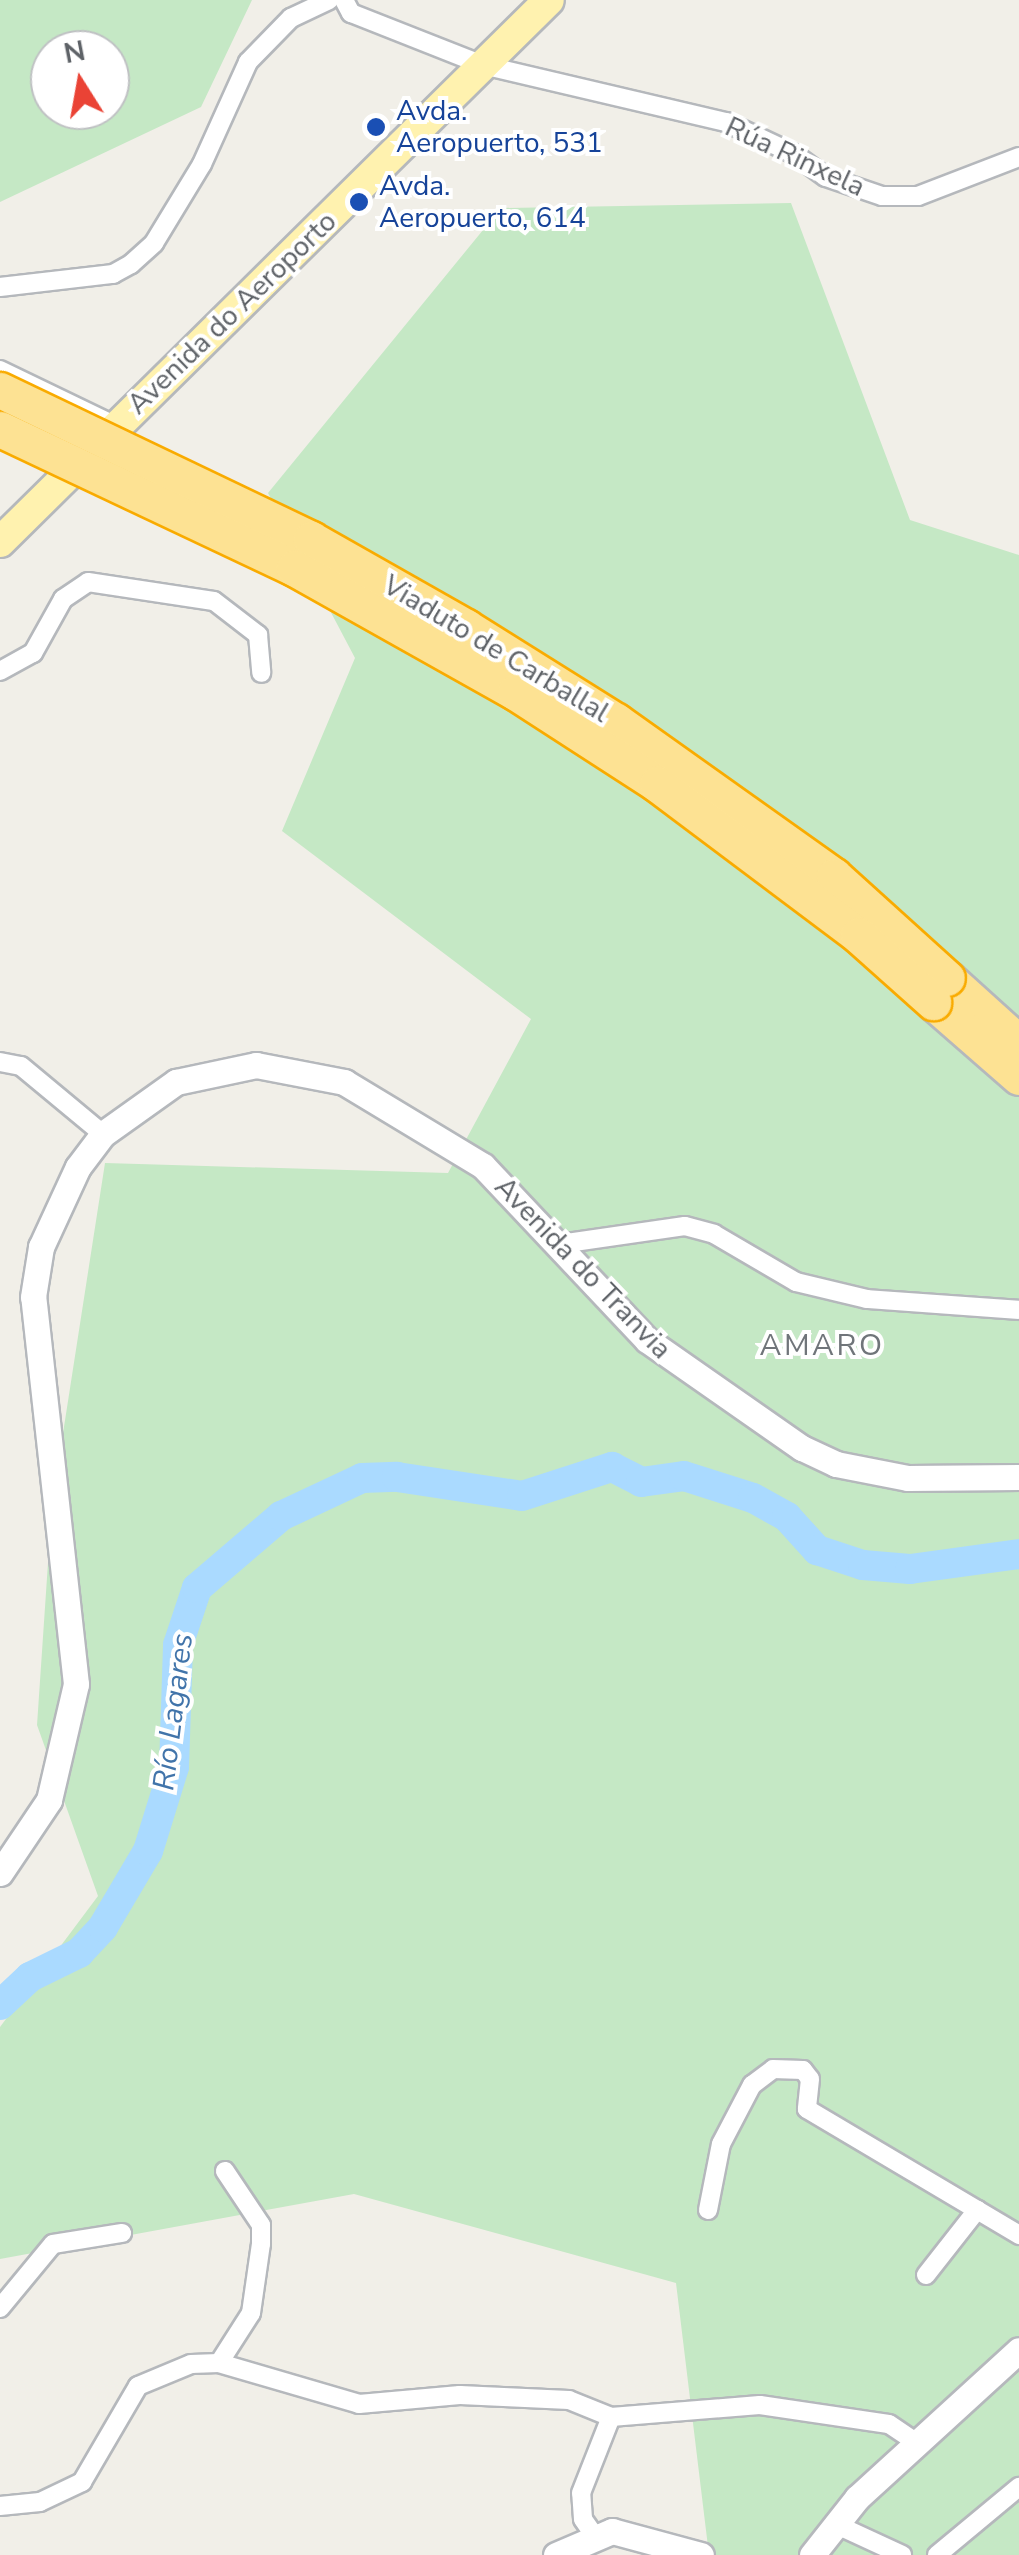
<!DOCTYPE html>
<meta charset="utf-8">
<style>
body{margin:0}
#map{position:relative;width:1019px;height:2555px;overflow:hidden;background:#f1efe8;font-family:"Nunito Sans",sans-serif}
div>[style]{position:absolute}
.green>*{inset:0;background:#c5e8c5}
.river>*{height:30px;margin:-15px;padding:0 15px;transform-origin:15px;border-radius:15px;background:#aadaff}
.roads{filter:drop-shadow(2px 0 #b5b8bc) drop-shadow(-2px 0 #b5b8bc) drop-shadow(0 2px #b5b8bc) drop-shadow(0 -2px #b5b8bc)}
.street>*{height:18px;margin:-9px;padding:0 9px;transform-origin:9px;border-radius:9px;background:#fff}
.secondary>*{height:25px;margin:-12.5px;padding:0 12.5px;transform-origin:12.5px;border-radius:12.5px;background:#fff}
.primary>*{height:30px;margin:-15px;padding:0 15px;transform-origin:15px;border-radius:15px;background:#fff2af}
.highway>*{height:35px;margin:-17.5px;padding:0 17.5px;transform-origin:17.5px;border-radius:17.5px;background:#fde293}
.bridges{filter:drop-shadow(2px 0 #f9ab00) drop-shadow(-2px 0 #f9ab00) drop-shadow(0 2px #f9ab00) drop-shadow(0 -2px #f9ab00)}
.highway-bridge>*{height:35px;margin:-17.5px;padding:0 17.5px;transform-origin:17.5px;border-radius:17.5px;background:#fde293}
.dots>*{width:28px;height:28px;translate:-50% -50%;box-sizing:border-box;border:5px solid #fff;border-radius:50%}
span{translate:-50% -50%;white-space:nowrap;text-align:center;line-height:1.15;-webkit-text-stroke:8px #fff;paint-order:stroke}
.transit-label{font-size:28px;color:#164399}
.left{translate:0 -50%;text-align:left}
.street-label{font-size:28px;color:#5f6368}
.neighbourhood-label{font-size:30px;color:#70757a;letter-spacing:2.5px}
.water-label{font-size:30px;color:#4174aa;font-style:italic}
.north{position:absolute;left:30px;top:30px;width:100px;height:100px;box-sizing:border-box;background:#fff;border:2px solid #bfc1c3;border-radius:50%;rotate:349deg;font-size:28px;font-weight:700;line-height:40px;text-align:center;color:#5f6368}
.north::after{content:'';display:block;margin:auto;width:35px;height:45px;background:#ea4335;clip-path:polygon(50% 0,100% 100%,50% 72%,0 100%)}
</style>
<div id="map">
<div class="green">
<div style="clip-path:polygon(evenodd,0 0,252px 0,201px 107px,0 202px,0 0,110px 50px,110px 110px,50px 110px,50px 50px,110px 50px)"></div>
<div style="clip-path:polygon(791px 203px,910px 520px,1019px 555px,1019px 2555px,709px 2555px,676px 2283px,354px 2194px,0 2259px,0 2027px,98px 1896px,37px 1725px,52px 1504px,105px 1163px,448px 1173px,531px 1019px,282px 831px,355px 658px,268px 493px,501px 208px)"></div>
</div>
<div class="river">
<div style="left:0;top:2005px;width:41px;rotate:-43deg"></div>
<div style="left:30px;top:1977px;width:55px;rotate:-26.1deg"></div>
<div style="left:79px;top:1953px;width:35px;rotate:-47deg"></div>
<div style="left:103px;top:1927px;width:88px;rotate:-59.4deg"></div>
<div style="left:148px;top:1851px;width:88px;rotate:-72.8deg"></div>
<div style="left:174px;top:1767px;width:122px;rotate:-88.1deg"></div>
<div style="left:178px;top:1645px;width:60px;rotate:-71.6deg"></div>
<div style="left:197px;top:1588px;width:111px;rotate:-40.6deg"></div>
<div style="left:281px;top:1516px;width:89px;rotate:-25.1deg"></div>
<div style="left:362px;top:1478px;width:35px;rotate:-2deg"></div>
<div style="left:397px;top:1477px;width:126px;rotate:8.6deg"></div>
<div style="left:522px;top:1496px;width:95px;rotate:-17.9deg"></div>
<div style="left:612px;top:1467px;width:33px;rotate:27deg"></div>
<div style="left:641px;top:1482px;width:43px;rotate:-7.9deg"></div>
<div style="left:684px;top:1476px;width:72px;rotate:17.7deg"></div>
<div style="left:753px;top:1498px;width:39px;rotate:29deg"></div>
<div style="left:787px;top:1517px;width:45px;rotate:47.7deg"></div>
<div style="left:817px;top:1550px;width:48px;rotate:18.1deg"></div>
<div style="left:863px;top:1565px;width:47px;rotate:4.9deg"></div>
<div style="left:910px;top:1569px;width:110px;rotate:-7.8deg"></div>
</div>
<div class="roads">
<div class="street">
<div style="left:344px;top:0;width:15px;rotate:62deg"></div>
<div style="left:351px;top:13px;width:142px;rotate:21.5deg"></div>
<div style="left:483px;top:65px;width:250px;rotate:13.2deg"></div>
<div style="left:726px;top:122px;width:75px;rotate:25.2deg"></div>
<div style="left:794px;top:154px;width:39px;rotate:36deg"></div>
<div style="left:826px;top:177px;width:59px;rotate:18.7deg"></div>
<div style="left:882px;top:196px;width:36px"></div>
<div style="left:918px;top:196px;width:108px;rotate:-21.1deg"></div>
<div style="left:0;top:287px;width:114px;rotate:-6.6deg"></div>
<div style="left:113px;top:274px;width:21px;rotate:-29deg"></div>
<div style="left:131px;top:264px;width:31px;rotate:-42deg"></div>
<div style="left:154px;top:243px;width:92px;rotate:-58.7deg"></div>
<div style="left:202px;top:164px;width:112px;rotate:-65.7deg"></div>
<div style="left:248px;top:62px;width:62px;rotate:-45.7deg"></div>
<div style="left:291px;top:18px;width:42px;rotate:-25.3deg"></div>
<div style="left:0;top:370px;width:129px;rotate:25.8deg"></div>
<div style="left:0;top:671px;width:38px;rotate:-29deg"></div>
<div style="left:33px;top:653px;width:62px;rotate:-60.9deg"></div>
<div style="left:63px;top:599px;width:30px;rotate:-34deg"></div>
<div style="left:88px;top:582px;width:127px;rotate:8.6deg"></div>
<div style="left:214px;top:601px;width:56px;rotate:37.7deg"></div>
<div style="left:258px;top:635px;width:38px;rotate:85deg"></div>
<div style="left:0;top:1062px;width:21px;rotate:11deg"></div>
<div style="left:21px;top:1066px;width:107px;rotate:39.7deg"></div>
<div style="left:560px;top:1244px;width:126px;rotate:-8.2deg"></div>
<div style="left:685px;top:1226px;width:30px;rotate:15deg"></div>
<div style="left:714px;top:1234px;width:95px;rotate:30.3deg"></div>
<div style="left:796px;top:1282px;width:73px;rotate:13.5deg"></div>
<div style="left:867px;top:1299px;width:152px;rotate:4.1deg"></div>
<div style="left:708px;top:2210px;width:67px;rotate:-78.9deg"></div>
<div style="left:721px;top:2144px;width:67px;rotate:-62.3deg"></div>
<div style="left:752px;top:2085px;width:26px;rotate:-37deg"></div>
<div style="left:773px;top:2069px;width:30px;rotate:2deg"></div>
<div style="left:803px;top:2070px;width:11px;rotate:52deg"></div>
<div style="left:810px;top:2079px;width:30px;rotate:96deg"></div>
<div style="left:807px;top:2109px;width:247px;rotate:30.7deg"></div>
<div style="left:926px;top:2275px;width:83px;rotate:-51.9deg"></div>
<div style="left:0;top:2308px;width:83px;rotate:-50.4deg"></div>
<div style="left:53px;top:2244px;width:70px;rotate:-9.1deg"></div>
<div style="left:219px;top:2363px;width:59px;rotate:-57.4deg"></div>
<div style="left:251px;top:2313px;width:70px;rotate:-81.8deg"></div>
<div style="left:261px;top:2244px;width:19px;rotate:-90deg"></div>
<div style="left:261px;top:2225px;width:65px;rotate:-123.7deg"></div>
<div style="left:0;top:2506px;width:40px;rotate:-5.7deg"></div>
<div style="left:40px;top:2502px;width:47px;rotate:-25.5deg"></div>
<div style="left:82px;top:2482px;width:111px;rotate:-59.7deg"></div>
<div style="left:138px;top:2386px;width:57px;rotate:-22.5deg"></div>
<div style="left:191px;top:2364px;width:28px;rotate:-2deg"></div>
<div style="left:219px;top:2363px;width:146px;rotate:16.3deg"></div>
<div style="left:359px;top:2404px;width:101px;rotate:-5.1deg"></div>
<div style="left:460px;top:2395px;width:109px;rotate:2.6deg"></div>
<div style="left:569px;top:2400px;width:45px;rotate:22deg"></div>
<div style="left:611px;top:2417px;width:149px;rotate:-4.6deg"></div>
<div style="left:760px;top:2405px;width:130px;rotate:8.4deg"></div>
<div style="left:889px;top:2424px;width:32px;rotate:34deg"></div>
<div style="left:835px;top:2524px;width:74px;rotate:24.8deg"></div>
<div style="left:594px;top:2535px;width:19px;rotate:-125deg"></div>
<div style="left:583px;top:2519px;width:26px;rotate:-94deg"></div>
<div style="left:581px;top:2493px;width:82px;rotate:-68.5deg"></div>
<div style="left:937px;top:2555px;width:107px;rotate:-39.7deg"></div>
</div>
<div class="secondary">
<div style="left:0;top:1873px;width:88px;rotate:-56.1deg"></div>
<div style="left:49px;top:1800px;width:119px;rotate:-76.9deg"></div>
<div style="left:76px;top:1684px;width:389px;rotate:-96.3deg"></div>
<div style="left:33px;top:1297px;width:51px;rotate:-80.9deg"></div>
<div style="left:41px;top:1247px;width:88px;rotate:-65.2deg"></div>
<div style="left:78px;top:1167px;width:41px;rotate:-52.9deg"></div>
<div style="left:103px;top:1134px;width:90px;rotate:-35.5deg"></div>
<div style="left:176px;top:1082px;width:82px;rotate:-12deg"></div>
<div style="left:256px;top:1065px;width:90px;rotate:10.9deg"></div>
<div style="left:344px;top:1082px;width:162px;rotate:31.1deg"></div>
<div style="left:483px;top:1166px;width:239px;rotate:46.7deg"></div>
<div style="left:647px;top:1340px;width:189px;rotate:34.9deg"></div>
<div style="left:802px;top:1448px;width:38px;rotate:25deg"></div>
<div style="left:836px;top:1464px;width:73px;rotate:11deg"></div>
<div style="left:908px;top:1478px;width:111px;rotate:-0.5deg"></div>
<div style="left:556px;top:2555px;width:61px;rotate:-23.2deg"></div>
<div style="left:612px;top:2531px;width:92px;rotate:15.1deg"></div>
<div style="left:812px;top:2555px;width:73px;rotate:-51.7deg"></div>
<div style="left:857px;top:2498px;width:219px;rotate:-42.4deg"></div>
</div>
<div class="primary">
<div style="left:0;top:542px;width:771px;rotate:-44.63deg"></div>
</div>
<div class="highway">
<div style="left:947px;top:978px;width:97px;rotate:42.1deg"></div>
<div style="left:933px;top:1002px;width:114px;rotate:41.1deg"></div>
</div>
</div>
<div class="bridges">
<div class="highway-bridge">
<div style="left:0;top:390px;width:345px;rotate:25.6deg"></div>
<div style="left:311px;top:539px;width:178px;rotate:29.6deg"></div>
<div style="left:466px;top:627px;width:177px;rotate:32.1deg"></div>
<div style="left:616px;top:721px;width:267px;rotate:35.4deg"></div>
<div style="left:834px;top:876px;width:152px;rotate:42.1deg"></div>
<div style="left:0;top:429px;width:325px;rotate:25.3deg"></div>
<div style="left:294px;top:568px;width:253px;rotate:29.3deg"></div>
<div style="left:515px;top:692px;width:169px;rotate:32.9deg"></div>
<div style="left:657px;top:784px;width:251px;rotate:36.9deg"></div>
<div style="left:858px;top:935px;width:101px;rotate:41.8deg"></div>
</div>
</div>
<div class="dots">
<div style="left:376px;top:127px;background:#1a4fb4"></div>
<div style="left:359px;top:202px;background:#1a4fb4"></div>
</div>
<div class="transit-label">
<span class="left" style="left:396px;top:127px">Avda.<br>Aeropuerto, 531</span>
<span class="left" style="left:379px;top:202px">Avda.<br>Aeropuerto, 614</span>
</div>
<div class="street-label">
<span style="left:795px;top:157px;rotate:25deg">Rúa Rinxela</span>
<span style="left:232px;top:313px;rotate:-44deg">Avenida do Aeroporto</span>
<span style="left:496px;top:649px;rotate:31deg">Viaduto de Carballal</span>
<span style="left:583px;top:1268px;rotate:46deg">Avenida do Tranvia</span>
</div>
<div class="neighbourhood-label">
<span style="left:822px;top:1346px">AMARO</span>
</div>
<div class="water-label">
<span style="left:174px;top:1712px;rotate:-83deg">Río Lagares</span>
</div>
<div class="north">N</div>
</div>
